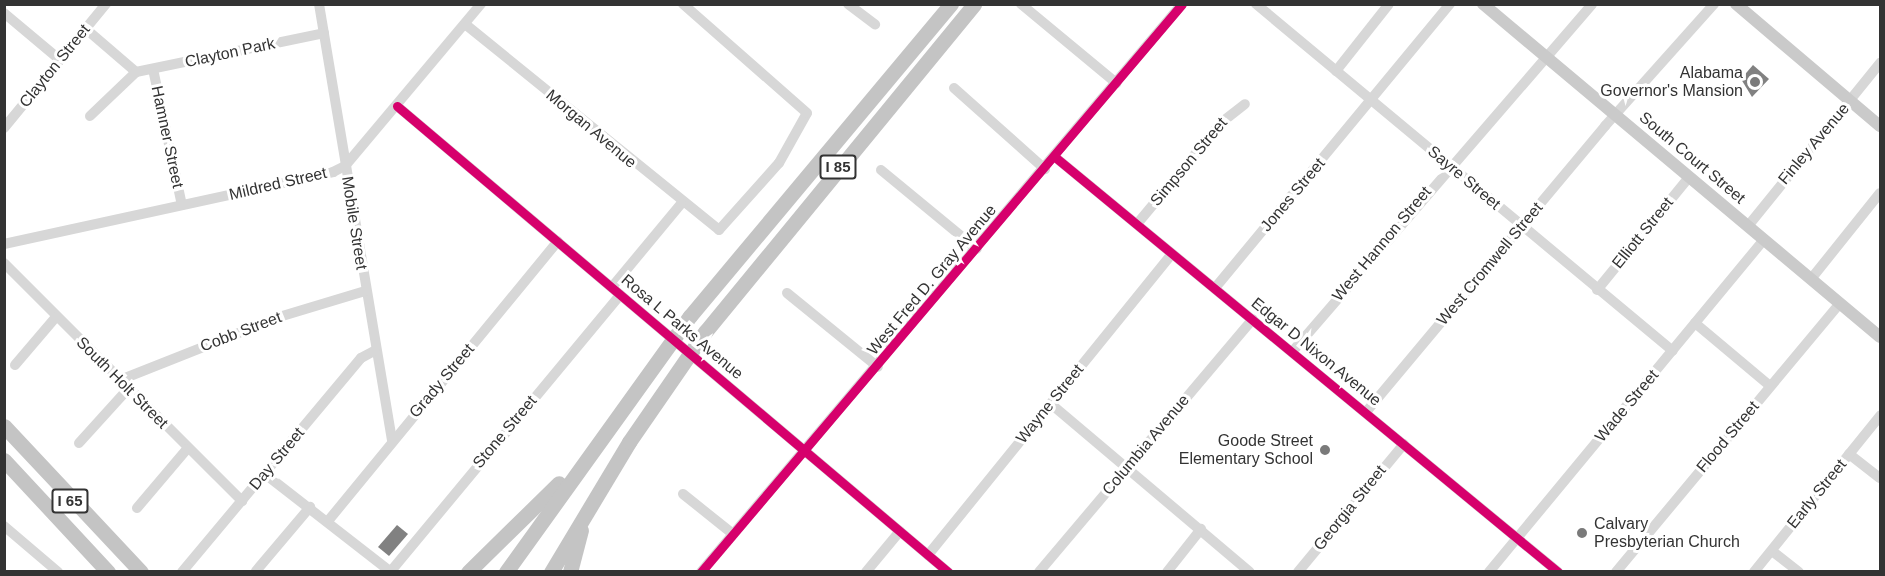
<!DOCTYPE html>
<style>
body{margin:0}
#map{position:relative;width:1885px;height:576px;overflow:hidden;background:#fff;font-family:Helvetica,sans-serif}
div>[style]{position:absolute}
.building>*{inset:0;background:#818181}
.minor>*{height:10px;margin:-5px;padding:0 5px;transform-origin:5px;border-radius:5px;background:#d7d7d7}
.major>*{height:12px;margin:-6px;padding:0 6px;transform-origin:6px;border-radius:6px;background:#cacaca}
.highway>*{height:15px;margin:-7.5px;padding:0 7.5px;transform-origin:7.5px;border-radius:7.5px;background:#c4c4c4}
.cycleway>*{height:9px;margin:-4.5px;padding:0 4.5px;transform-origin:4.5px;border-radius:4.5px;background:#d6006c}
.dots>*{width:16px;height:16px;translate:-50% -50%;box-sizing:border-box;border:3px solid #fff;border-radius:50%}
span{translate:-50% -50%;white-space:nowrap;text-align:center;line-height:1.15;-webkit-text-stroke:6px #fff;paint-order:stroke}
.shield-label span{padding:2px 4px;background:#fff;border:2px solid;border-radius:4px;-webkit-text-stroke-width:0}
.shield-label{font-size:15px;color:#333;font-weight:700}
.street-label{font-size:16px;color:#333}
.poi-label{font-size:16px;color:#333}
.right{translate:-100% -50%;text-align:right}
.left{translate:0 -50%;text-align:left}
.frame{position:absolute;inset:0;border:6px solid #333;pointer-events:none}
</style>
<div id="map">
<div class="building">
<div style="clip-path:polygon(1753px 65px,1769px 79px,1752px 97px,1741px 79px)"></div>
<div style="clip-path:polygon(397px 525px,408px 534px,389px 556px,378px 547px)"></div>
</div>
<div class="minor">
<div style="left:319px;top:4px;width:444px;rotate:80.5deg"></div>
<div style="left:848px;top:4px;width:34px;rotate:37deg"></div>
<div style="left:1021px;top:4px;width:124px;rotate:39.7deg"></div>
<div style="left:1256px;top:4px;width:542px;rotate:39.77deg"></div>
<div style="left:4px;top:13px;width:73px;rotate:40deg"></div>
<div style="left:465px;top:24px;width:327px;rotate:39deg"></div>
<div style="left:719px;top:230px;width:90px;rotate:-48.2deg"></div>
<div style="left:779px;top:163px;width:57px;rotate:-60.8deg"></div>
<div style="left:807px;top:113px;width:165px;rotate:-138.7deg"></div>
<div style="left:86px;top:29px;width:66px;rotate:40.7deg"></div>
<div style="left:153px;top:69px;width:139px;rotate:78deg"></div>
<div style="left:1336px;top:71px;width:85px;rotate:-51.7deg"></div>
<div style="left:954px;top:88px;width:122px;rotate:41.7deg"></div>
<div style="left:397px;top:106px;width:722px;rotate:40.22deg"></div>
<div style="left:90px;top:116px;width:64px;rotate:-43.7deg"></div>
<div style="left:136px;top:72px;width:192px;rotate:-11.7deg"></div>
<div style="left:4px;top:128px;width:161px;rotate:-50.6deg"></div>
<div style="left:1055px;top:157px;width:652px;rotate:39.52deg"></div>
<div style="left:881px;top:170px;width:124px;rotate:39.5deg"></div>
<div style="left:1137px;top:224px;width:133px;rotate:-50.2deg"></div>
<div style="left:1222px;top:122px;width:29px;rotate:-38deg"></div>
<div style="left:1748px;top:226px;width:210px;rotate:-51deg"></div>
<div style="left:4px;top:244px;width:337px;rotate:-12.3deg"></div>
<div style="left:333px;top:172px;width:13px;rotate:-27deg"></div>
<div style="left:345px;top:166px;width:212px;rotate:-50deg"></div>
<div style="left:4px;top:263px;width:337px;rotate:45deg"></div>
<div style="left:1811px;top:279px;width:110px;rotate:-51.3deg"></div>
<div style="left:612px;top:287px;width:108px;rotate:-50.3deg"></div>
<div style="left:1215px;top:288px;width:369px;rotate:-50.4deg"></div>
<div style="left:1597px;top:290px;width:146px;rotate:-50.8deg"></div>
<div style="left:787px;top:293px;width:117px;rotate:39.1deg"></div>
<div style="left:1695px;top:323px;width:98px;rotate:40deg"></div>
<div style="left:1292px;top:352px;width:459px;rotate:-49.2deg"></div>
<div style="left:15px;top:365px;width:63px;rotate:-49.5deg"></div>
<div style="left:120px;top:380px;width:171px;rotate:-21.6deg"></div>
<div style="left:279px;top:317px;width:90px;rotate:-16.8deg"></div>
<div style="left:1051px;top:404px;width:260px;rotate:40.2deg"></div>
<div style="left:1366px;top:412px;width:373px;rotate:-50.1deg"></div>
<div style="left:1605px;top:126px;width:164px;rotate:-48.2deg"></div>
<div style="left:79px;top:443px;width:73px;rotate:-47.8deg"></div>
<div style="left:1849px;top:454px;width:39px;rotate:38deg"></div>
<div style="left:265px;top:474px;width:160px;rotate:37.9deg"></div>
<div style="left:683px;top:494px;width:64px;rotate:38.7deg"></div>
<div style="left:137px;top:508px;width:77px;rotate:-49.7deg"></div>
<div style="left:328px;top:521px;width:362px;rotate:-50.6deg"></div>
<div style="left:4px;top:526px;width:71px;rotate:40.4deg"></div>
<div style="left:1772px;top:551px;width:34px;rotate:38deg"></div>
<div style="left:928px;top:555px;width:387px;rotate:-51deg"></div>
<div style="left:256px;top:571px;width:84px;rotate:-49.8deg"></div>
<div style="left:391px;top:571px;width:359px;rotate:-50.3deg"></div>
<div style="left:182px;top:572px;width:279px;rotate:-50.1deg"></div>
<div style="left:361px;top:358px;width:15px;rotate:-28deg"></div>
<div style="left:701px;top:572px;width:744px;rotate:-49.74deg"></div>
<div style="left:866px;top:572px;width:53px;rotate:-50.3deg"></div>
<div style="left:1039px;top:572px;width:331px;rotate:-49.8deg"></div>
<div style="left:1167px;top:572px;width:55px;rotate:-51.7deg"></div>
<div style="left:1298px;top:572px;width:166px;rotate:-50.4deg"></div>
<div style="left:1489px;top:572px;width:432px;rotate:-50.4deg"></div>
<div style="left:1616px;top:572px;width:350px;rotate:-50.2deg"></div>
<div style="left:1754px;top:572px;width:201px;rotate:-51.1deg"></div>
</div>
<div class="major">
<div style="left:1483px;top:4px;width:518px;rotate:39.99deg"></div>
<div style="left:1736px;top:4px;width:189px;rotate:40.3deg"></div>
</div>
<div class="highway">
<div style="left:4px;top:426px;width:200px;rotate:46.8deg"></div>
<div style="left:4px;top:460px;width:153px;rotate:47.1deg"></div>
<div style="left:468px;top:572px;width:127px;rotate:-44.4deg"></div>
<div style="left:506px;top:572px;width:315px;rotate:-54.3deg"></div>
<div style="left:690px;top:316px;width:407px;rotate:-50.1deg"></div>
<div style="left:551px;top:572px;width:152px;rotate:-59deg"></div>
<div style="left:629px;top:442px;width:134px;rotate:-55.4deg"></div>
<div style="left:705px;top:332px;width:424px;rotate:-50.6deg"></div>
<div style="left:570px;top:572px;width:43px;rotate:-75.3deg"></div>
</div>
<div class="cycleway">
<div style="left:397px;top:106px;width:722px;rotate:40.22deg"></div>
<div style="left:1055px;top:157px;width:652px;rotate:39.52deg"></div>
<div style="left:701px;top:572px;width:744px;rotate:-49.74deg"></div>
</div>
<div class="dots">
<div style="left:1755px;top:82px;background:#7a7a7a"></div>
<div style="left:1325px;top:450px;background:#7a7a7a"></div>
<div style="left:1582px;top:533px;background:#7a7a7a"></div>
</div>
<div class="shield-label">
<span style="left:838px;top:167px">I 85</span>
<span style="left:70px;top:501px">I 65</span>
</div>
<div class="street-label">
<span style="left:230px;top:53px;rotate:-12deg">Clayton Park</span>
<span style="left:55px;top:66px;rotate:-51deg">Clayton Street</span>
<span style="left:591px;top:129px;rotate:40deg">Morgan Avenue</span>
<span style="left:167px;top:137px;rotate:78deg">Hamner Street</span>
<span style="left:1814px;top:144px;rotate:-50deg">Finley Avenue</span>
<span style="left:1692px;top:158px;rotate:40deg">South Court Street</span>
<span style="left:1189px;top:162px;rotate:-50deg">Simpson Street</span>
<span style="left:1464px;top:178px;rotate:40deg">Sayre Street</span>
<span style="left:278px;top:184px;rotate:-13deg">Mildred Street</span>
<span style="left:1293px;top:195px;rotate:-50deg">Jones Street</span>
<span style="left:354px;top:223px;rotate:81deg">Mobile Street</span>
<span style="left:1643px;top:233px;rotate:-51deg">Elliott Street</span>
<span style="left:1382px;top:244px;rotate:-50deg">West Hannon Street</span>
<span style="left:1490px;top:264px;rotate:-50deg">West Cromwell Street</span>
<span style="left:932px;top:280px;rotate:-50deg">West Fred D. Gray Avenue</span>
<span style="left:682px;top:327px;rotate:40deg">Rosa L Parks Avenue</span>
<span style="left:241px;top:332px;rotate:-21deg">Cobb Street</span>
<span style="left:1316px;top:352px;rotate:39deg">Edgar D Nixon Avenue</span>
<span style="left:442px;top:381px;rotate:-50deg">Grady Street</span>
<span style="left:122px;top:383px;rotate:45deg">South Holt Street</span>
<span style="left:1050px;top:404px;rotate:-51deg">Wayne Street</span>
<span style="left:1627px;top:406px;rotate:-50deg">Wade Street</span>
<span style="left:505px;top:432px;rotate:-50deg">Stone Street</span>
<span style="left:1728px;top:437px;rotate:-50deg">Flood Street</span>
<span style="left:1146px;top:445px;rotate:-50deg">Columbia Avenue</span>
<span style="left:277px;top:459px;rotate:-50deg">Day Street</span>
<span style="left:1817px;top:494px;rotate:-51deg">Early Street</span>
<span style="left:1350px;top:508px;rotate:-51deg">Georgia Street</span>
</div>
<div class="poi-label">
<span class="right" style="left:1743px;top:82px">Alabama<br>Governor's Mansion</span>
<span class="right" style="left:1313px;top:450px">Goode Street<br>Elementary School</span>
<span class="left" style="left:1594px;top:533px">Calvary<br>Presbyterian Church</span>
</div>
<div class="frame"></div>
</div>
